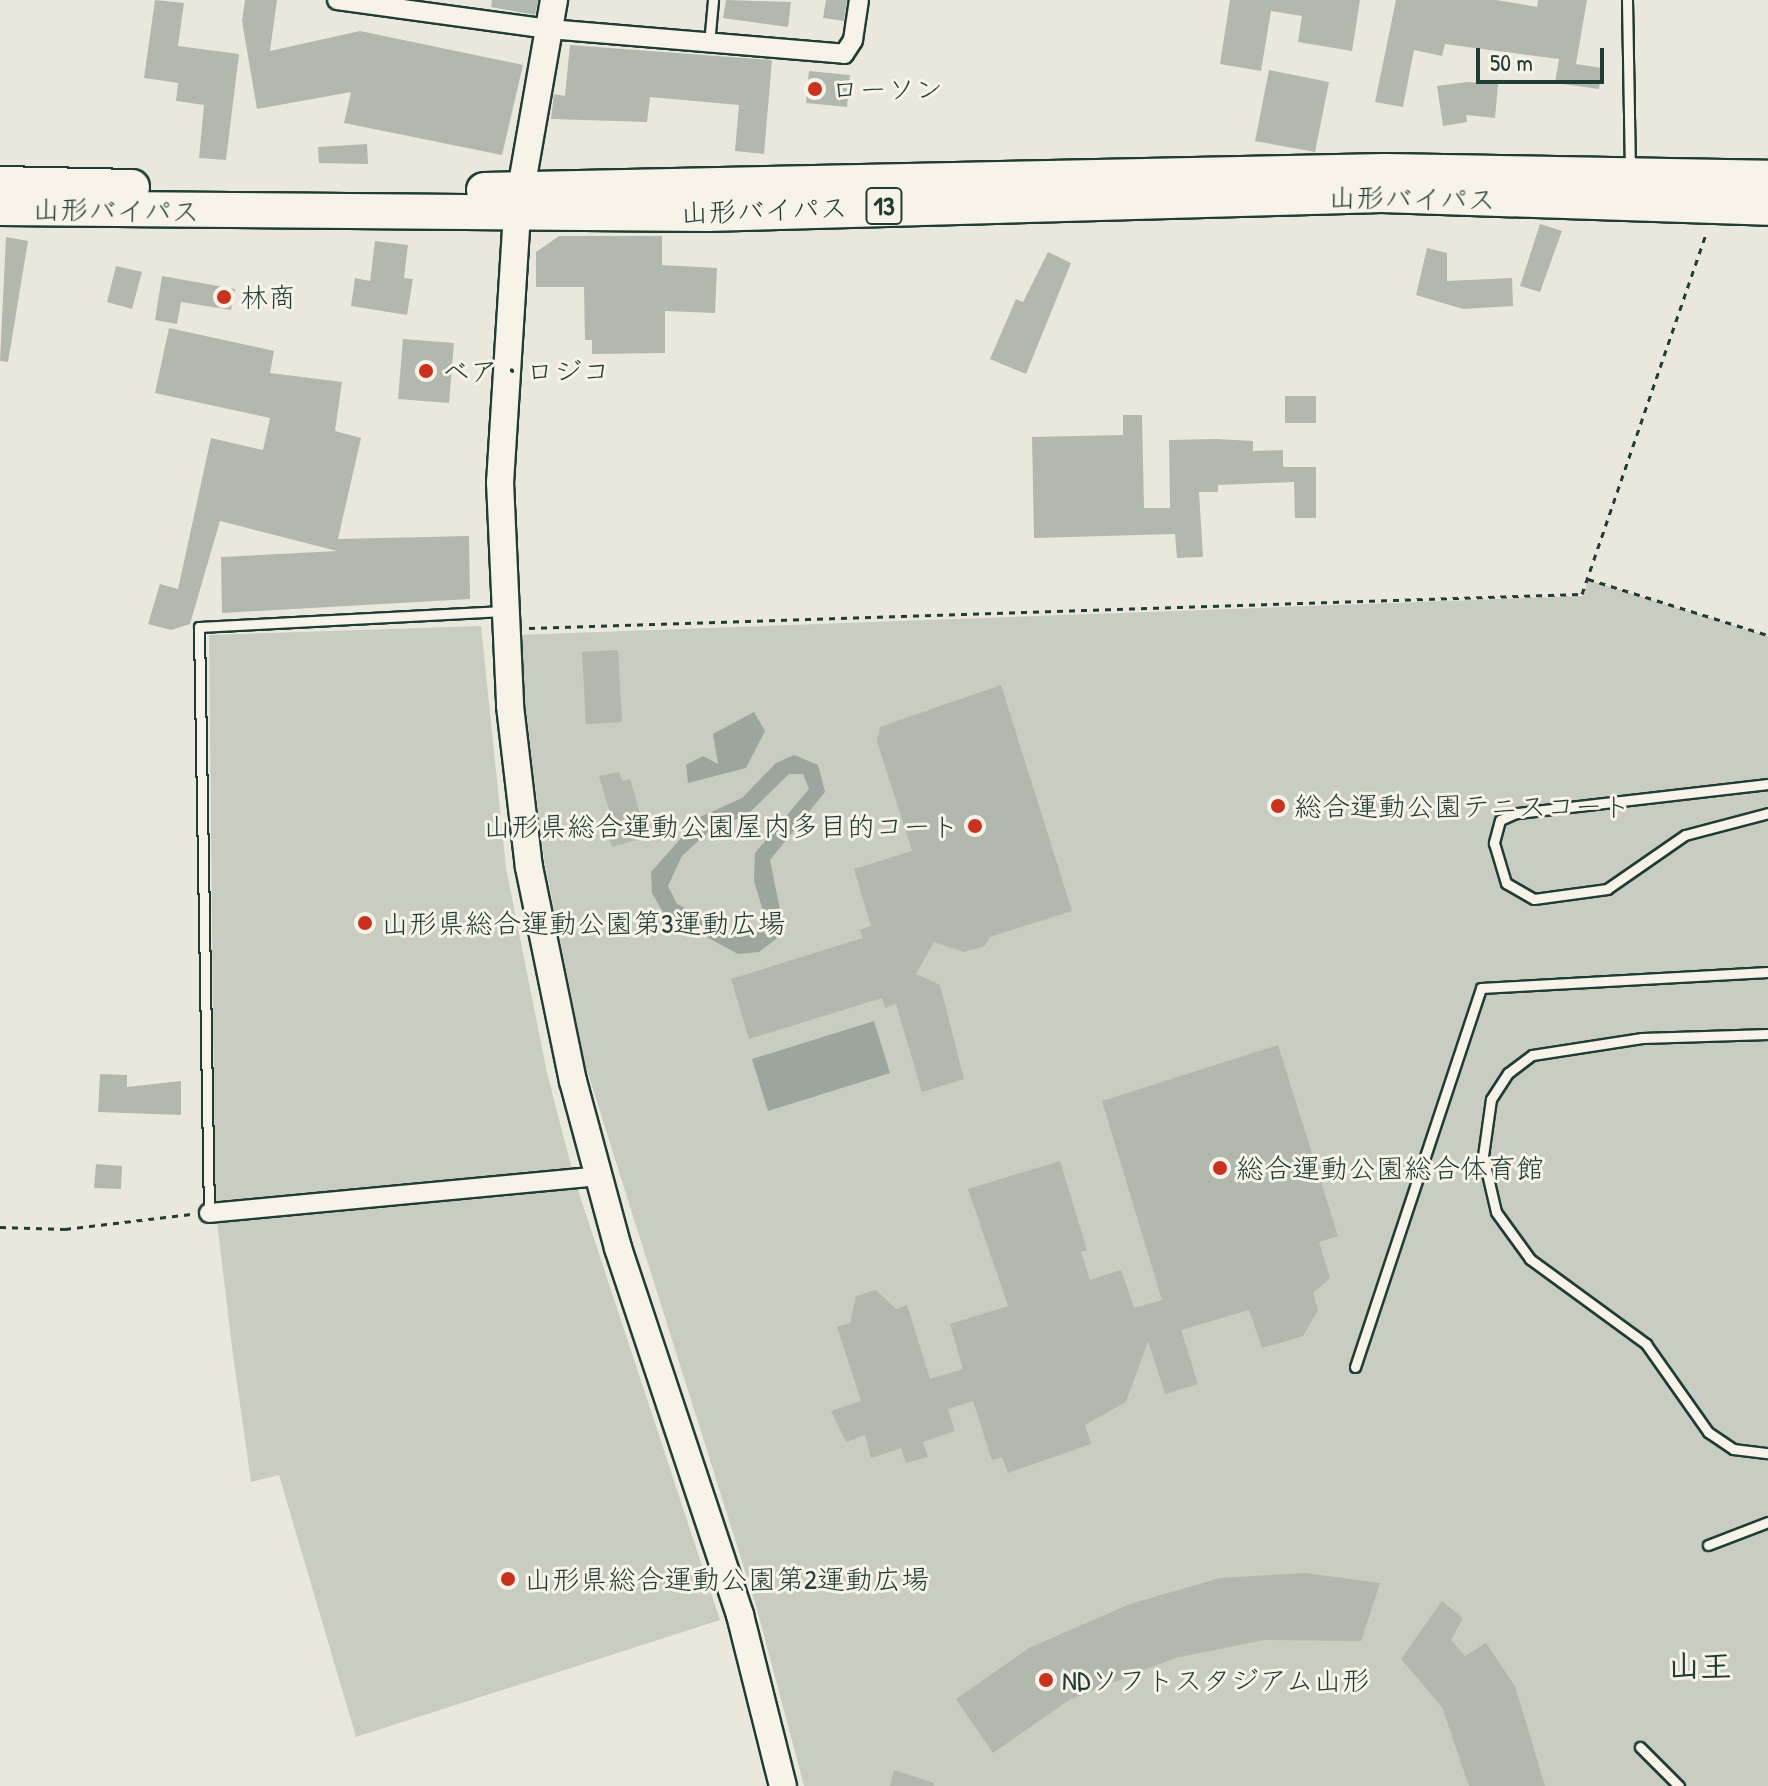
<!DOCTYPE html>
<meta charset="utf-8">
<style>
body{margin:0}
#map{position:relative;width:1768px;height:1786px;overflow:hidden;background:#eae8dd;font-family:"Patrick Hand","Klee One",sans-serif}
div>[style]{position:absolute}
.green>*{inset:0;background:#c8ccc1}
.water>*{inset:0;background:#9ca69c}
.building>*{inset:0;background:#b2b8ae}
.path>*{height:3px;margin-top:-1.5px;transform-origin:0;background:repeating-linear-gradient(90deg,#1f3d34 0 6px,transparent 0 12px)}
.roads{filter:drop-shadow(2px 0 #1f3d34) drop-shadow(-2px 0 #1f3d34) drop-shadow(0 2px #1f3d34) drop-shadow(0 -2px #1f3d34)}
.lane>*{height:9px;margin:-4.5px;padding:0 4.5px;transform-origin:4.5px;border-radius:4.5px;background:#f7f3e8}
.street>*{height:18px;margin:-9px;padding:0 9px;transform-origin:9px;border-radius:9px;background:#f7f3e8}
.secondary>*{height:26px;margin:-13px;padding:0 13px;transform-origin:13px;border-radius:13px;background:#f7f3e8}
.highway>*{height:34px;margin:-17px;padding:0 17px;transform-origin:17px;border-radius:17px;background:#f7f3e8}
.dots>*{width:22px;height:22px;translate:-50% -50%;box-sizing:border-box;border:4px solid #f7f3e8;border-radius:50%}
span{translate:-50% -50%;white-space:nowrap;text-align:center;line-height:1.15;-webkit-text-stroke:6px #f7f3e8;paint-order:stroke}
.shield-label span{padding:2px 6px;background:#f7f3e8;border:2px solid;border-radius:6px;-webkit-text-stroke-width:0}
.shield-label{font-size:26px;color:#1f3d34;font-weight:700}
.poi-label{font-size:28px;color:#1f3d34}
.left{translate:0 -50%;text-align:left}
.right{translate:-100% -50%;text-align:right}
.street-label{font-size:28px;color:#1f3d34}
.quarter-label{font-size:32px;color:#1f3d34;font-weight:700}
.scale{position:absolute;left:1476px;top:48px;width:128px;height:36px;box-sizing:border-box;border:4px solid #1f3d34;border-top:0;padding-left:10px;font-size:24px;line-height:28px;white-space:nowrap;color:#1f3d34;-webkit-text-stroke:6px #f7f3e8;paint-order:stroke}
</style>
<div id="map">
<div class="green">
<div style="clip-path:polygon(1588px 580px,1768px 636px,1768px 1786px,804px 1786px,757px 1609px,585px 1064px,544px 859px,517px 635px,1583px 596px)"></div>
<div style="clip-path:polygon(481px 626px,506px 868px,547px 1073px,575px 1181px,720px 1620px,356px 1737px,279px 1475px,251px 1482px,233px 1355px,215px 1205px,209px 635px)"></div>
</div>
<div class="water">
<div style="clip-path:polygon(754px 712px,765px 731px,746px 768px,688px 783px,686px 765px,703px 756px,718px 764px,713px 734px)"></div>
<div style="clip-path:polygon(evenodd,794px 755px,818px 765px,825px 792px,770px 860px,782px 920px,776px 939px,759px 952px,738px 954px,664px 914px,652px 893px,651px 872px,700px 817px,742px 798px,776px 763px,794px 755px,789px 774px,803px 774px,809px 789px,755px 853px,754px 881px,765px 917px,762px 931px,741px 937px,677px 904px,668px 886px,682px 856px,709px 831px,748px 814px,789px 774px)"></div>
<div style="clip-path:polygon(874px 1021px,890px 1073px,768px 1111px,752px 1059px)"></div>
</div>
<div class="building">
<div style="clip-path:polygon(155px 0,184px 3px,178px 46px,239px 54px,226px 160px,199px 158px,204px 105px,176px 101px,178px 83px,144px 78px)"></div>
<div style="clip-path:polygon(245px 0,277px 0,270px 51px,360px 31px,523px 65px,502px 155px,344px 123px,351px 92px,257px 109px,242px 21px)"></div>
<div style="clip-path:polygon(492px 0,538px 0,535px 15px,491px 7px)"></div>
<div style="clip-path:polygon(726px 0,791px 2px,788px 27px,723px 18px)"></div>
<div style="clip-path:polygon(826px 0,847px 0,844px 21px,823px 18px)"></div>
<div style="clip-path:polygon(1230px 0,1360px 0,1352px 51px,1298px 42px,1302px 16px,1271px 11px,1261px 71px,1220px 64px)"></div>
<div style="clip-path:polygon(1396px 0,1496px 0,1537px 7px,1538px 0,1587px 0,1576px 64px,1602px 68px,1599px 89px,1555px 83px,1559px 59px,1445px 44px,1442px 56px,1414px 50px,1403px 107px,1375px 102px)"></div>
<div style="clip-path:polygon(570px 45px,772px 60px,764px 154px,735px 151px,739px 105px,650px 97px,647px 122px,551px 119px,554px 94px,565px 96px)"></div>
<div style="clip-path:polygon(1269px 70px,1329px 82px,1315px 152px,1255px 141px)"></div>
<div style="clip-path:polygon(809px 71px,850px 75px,847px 107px,806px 103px)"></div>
<div style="clip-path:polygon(1467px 82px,1498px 84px,1495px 118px,1466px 115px,1467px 122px,1443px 126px,1437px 86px)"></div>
<div style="clip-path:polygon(367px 144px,368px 164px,319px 163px,318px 147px)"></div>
<div style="clip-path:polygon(1540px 224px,1562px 231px,1540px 292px,1520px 286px)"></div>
<div style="clip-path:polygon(559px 236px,662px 236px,662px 265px,717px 268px,715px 313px,665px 311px,665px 353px,592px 354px,592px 340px,585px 340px,584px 287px,536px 287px,536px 252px)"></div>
<div style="clip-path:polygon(6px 237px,28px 241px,8px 362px,0 361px)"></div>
<div style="clip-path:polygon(375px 241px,408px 245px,404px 278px,413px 279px,407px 315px,351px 306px,355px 278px,370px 281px)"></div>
<div style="clip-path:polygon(1427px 248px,1447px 253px,1447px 281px,1512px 278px,1513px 306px,1463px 309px,1416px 295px)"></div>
<div style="clip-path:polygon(1048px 252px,1071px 263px,1026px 374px,990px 359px,1016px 299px,1023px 302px)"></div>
<div style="clip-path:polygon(116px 266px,142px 272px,132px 309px,107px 302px)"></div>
<div style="clip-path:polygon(162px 276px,235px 289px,231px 310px,181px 302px,177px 324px,155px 320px)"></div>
<div style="clip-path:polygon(169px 328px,274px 351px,270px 373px,342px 382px,335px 431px,361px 438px,338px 539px,469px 536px,470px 599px,222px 613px,221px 557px,337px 551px,220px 521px,190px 624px,171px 630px,148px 624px,160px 584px,178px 589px,211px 438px,263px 450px,270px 418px,155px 393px)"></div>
<div style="clip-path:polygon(403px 339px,454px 343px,449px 403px,398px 399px)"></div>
<div style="clip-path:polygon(1285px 396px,1316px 396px,1316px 423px,1285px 423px)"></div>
<div style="clip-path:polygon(1123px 415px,1142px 415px,1144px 508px,1170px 508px,1169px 440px,1217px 439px,1253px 441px,1253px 451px,1283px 450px,1283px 467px,1316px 467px,1316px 518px,1295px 518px,1294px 482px,1218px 485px,1218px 492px,1199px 492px,1203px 557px,1177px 558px,1175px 534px,1034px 538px,1032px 437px,1123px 435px)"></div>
<div style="clip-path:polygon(618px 650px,622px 722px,586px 724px,582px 652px)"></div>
<div style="clip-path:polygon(1001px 685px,1072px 911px,990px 937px,985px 946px,964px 952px,934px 942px,916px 974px,940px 985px,964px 1079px,922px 1092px,896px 1004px,885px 1008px,882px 998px,749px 1039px,731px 979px,863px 938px,860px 930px,871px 926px,854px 869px,912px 851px,877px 741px,880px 727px)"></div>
<div style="clip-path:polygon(619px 772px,622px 781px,630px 779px,647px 837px,612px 847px,606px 828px,614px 826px,599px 776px)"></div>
<div style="clip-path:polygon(1278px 1045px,1338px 1236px,1319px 1242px,1330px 1278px,1313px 1293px,1318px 1310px,1303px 1336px,1262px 1348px,1249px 1310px,1181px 1330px,1198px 1384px,1165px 1394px,1148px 1341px,1126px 1402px,1085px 1425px,1091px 1444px,1008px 1473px,1002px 1457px,992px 1460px,973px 1401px,948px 1409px,955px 1431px,923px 1442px,928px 1457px,906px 1463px,901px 1448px,871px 1458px,865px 1435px,846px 1442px,831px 1411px,861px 1401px,837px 1327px,850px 1323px,856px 1296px,876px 1290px,896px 1309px,907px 1305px,930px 1379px,963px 1369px,950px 1324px,1008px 1306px,968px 1189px,1060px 1161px,1087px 1250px,1081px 1252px,1090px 1280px,1121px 1270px,1134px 1308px,1162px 1300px,1102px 1101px)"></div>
<div style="clip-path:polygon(100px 1074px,127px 1075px,127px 1087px,181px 1081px,181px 1115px,98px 1112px)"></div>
<div style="clip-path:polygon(96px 1164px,122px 1166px,121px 1189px,94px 1188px)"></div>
<div style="clip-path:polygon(1305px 1573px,1380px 1583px,1361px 1641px,1264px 1640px,1175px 1658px,1069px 1700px,993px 1753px,956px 1699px,1029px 1648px,1130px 1604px,1220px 1578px)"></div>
<div style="clip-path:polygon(1442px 1601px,1463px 1618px,1451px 1640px,1465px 1656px,1486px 1643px,1515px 1686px,1545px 1786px,1469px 1786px,1442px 1707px,1401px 1659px)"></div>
<div style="clip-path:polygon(894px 1770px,934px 1783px,934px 1786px,890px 1786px)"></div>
</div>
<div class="path">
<div style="left:1588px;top:579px;width:189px;rotate:17.3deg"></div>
<div style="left:529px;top:628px;width:1054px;rotate:-1.85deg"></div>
<div style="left:1582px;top:594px;width:383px;rotate:-71deg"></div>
<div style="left:0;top:1227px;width:65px;rotate:1.8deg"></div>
<div style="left:65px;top:1229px;width:127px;rotate:-6.8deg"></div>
</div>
<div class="roads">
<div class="lane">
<div style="left:1627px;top:0;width:169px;rotate:89deg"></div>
<div style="left:709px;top:44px;width:44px;rotate:-84.8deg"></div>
<div style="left:1768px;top:784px;width:254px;rotate:173.4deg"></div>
<div style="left:1516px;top:813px;width:17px;rotate:156deg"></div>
<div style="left:1500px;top:820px;width:24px;rotate:105deg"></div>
<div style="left:1494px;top:843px;width:42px;rotate:73.3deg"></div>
<div style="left:1506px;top:883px;width:32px;rotate:30deg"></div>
<div style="left:1534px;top:899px;width:74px;rotate:-7.8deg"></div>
<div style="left:1607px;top:889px;width:95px;rotate:-34.7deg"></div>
<div style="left:1685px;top:835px;width:86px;rotate:-14.8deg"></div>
<div style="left:1768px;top:1034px;width:126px;rotate:178.2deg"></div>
<div style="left:1642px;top:1038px;width:111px;rotate:171.2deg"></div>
<div style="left:1532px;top:1055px;width:30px;rotate:143deg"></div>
<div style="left:1508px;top:1073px;width:31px;rotate:123deg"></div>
<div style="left:1491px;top:1099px;width:58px;rotate:98deg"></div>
<div style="left:1483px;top:1156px;width:57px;rotate:76.9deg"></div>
<div style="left:1496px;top:1212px;width:58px;rotate:54.1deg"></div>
<div style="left:1530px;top:1259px;width:144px;rotate:36.2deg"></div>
<div style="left:1646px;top:1344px;width:108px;rotate:54.8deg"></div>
<div style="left:1708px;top:1432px;width:30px;rotate:34deg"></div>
<div style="left:1733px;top:1449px;width:35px;rotate:7deg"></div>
<div style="left:209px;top:1213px;width:586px;rotate:-90.98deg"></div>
<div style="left:199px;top:627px;width:305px;rotate:-3deg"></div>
<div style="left:1355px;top:1367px;width:399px;rotate:-71.6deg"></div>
<div style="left:1481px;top:988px;width:287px;rotate:-3.2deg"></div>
<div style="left:1708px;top:1545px;width:64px;rotate:-21deg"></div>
<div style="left:1640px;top:1747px;width:55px;rotate:45deg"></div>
</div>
<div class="street">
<div style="left:337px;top:0;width:214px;rotate:7.8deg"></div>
<div style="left:549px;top:29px;width:296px;rotate:4.8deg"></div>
<div style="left:844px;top:54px;width:17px;rotate:-57deg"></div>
<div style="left:853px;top:40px;width:40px;rotate:-81.5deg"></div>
<div style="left:209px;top:1213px;width:391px;rotate:-5.4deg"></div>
</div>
<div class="secondary">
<div style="left:554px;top:0;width:216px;rotate:99.9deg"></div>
<div style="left:517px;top:213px;width:270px;rotate:93.6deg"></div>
<div style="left:500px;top:482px;width:224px;rotate:87.4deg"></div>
<div style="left:510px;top:706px;width:162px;rotate:83.3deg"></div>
<div style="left:529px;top:867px;width:218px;rotate:78.4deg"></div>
<div style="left:573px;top:1081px;width:173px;rotate:74.9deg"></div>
<div style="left:618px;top:1248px;width:387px;rotate:71.6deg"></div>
<div style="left:740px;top:1615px;width:176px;rotate:75.9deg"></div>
</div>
<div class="highway">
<div style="left:0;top:184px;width:132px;rotate:1.3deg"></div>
<div style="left:484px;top:190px;width:901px;rotate:-1.21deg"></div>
<div style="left:1385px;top:171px;width:383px;rotate:1deg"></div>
<div style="left:0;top:208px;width:707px;rotate:0.49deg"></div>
<div style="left:707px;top:214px;width:675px;rotate:-1.61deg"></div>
<div style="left:1382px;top:195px;width:386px;rotate:1.9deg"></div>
</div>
</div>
<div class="dots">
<div style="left:815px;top:89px;background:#c8321e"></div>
<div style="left:224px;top:297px;background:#c8321e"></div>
<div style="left:426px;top:371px;background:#c8321e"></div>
<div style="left:1278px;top:806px;background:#c8321e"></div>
<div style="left:975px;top:826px;background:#c8321e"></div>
<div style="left:365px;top:923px;background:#c8321e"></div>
<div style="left:1220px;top:1168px;background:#c8321e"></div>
<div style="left:508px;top:1579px;background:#c8321e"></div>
<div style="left:1046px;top:1680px;background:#c8321e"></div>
</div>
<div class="shield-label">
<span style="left:884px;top:206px">13</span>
</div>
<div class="poi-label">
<span class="left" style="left:831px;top:89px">ローソン</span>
<span class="left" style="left:240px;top:297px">林商</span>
<span class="left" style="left:442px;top:371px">ベア・ロジコ</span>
<span class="left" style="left:1294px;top:806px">総合運動公園テニスコート</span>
<span class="right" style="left:959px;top:826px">山形県総合運動公園屋内多目的コート</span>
<span class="left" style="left:381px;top:923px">山形県総合運動公園第3運動広場</span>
<span class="left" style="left:1236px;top:1168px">総合運動公園総合体育館</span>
<span class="left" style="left:524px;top:1579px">山形県総合運動公園第2運動広場</span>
<span class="left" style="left:1062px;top:1680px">NDソフトスタジアム山形</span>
</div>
<div class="street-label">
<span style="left:1412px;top:198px;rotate:1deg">山形バイパス</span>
<span style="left:116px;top:210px;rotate:1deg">山形バイパス</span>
<span style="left:764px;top:210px;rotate:-2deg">山形バイパス</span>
</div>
<div class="quarter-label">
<span style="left:1700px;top:1666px">山王</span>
</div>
<div class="scale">50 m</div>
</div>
